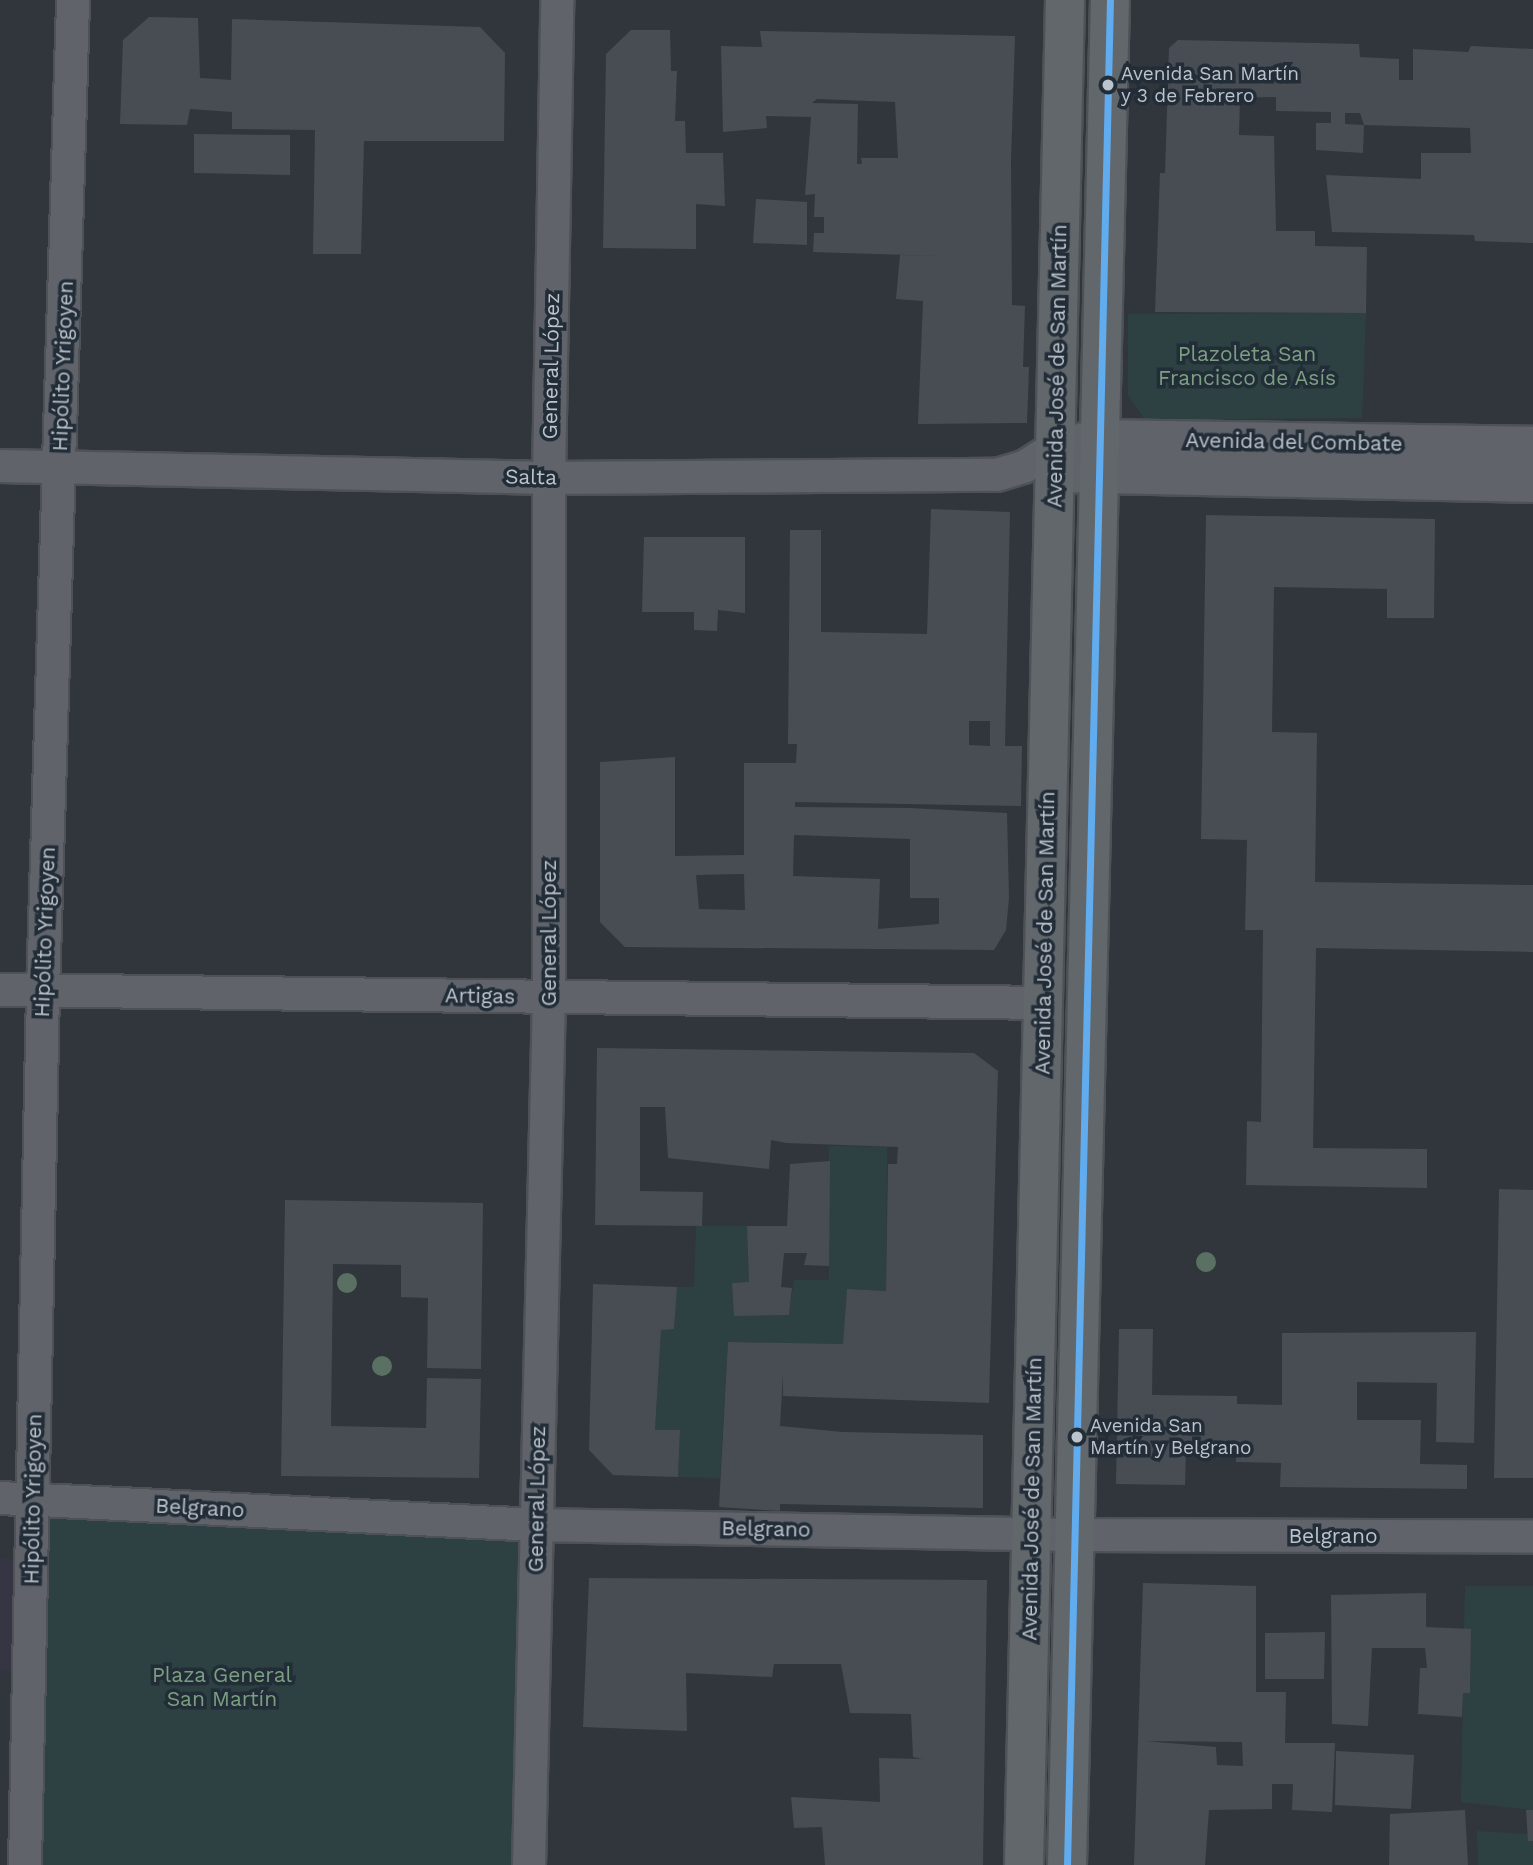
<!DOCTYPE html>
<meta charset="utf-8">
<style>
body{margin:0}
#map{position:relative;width:1533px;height:1865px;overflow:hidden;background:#30363c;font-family:"Work Sans",sans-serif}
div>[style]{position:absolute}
.medical>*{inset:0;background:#353543}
.green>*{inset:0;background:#2d4142}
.building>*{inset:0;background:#484d53}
.roads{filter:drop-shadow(2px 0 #4e5257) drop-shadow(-2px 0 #4e5257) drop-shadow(0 2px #4e5257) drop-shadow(0 -2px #4e5257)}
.minor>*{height:32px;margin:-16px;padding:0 16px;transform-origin:16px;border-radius:16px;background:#60646a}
.tertiary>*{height:38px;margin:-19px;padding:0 19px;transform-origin:19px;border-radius:19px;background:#60646a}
.primary>*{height:38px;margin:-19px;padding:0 19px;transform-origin:19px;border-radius:19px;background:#62676c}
.bus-1>*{height:7px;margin:-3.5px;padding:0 3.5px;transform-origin:3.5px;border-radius:3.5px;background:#60acee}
.trees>*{width:20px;height:20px;margin:-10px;border-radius:50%;background:#597062}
.dots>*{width:19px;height:19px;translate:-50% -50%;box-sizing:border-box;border:4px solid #222d38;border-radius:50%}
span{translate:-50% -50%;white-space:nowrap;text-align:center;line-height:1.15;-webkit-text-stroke:7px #222d38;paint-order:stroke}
.bus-label{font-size:19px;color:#bbc3cc}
.left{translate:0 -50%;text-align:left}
.park-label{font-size:21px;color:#7ba081}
.street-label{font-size:21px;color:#bbc3cc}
</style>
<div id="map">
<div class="medical">
<div style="clip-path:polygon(0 1559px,15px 1559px,15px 1673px,0 1670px)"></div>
</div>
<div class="green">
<div style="clip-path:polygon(1366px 313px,1362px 418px,1145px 420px,1128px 395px,1128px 314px)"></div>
<div style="clip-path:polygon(829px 1146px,887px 1147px,886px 1291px,847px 1289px,843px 1344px,728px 1342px,720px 1478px,678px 1477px,680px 1431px,655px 1430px,661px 1330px,674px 1328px,677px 1287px,694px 1287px,696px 1226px,747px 1226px,749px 1282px,732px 1283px,734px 1316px,789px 1315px,794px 1280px,829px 1280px)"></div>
<div style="clip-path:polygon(34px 1499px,537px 1525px,529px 1865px,25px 1865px)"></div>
<div style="clip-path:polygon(1465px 1586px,1533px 1586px,1533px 1810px,1461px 1802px,1463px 1693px,1470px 1692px,1471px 1629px,1464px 1629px)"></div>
<div style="clip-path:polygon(1477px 1831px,1528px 1834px,1533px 1841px,1533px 1865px,1478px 1865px)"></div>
</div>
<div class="building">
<div style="clip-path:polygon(149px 17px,198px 18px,200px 78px,231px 80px,232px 19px,480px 27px,505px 53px,504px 141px,364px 141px,361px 254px,313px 254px,315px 130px,232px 129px,232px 112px,190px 109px,187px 125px,120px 124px,123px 40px)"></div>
<div style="clip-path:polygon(631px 30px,670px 30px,671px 71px,677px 71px,675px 121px,685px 121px,686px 153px,723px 153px,725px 206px,696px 204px,696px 249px,603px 248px,606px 54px)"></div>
<div style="clip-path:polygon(evenodd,760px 31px,1015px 36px,1011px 160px,1012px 305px,1025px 306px,1023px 367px,1029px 367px,1027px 423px,918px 424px,923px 301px,896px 299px,900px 255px,942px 256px,813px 252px,814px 233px,824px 233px,824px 217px,814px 217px,815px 194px,805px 195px,811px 117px,766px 116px,767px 128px,723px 132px,721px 46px,762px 47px,760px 31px,817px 99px,895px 102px,898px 158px,861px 158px,862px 164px,857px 164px,858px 104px,812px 103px,817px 99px)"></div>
<div style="clip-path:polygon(evenodd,1178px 40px,1359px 44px,1360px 57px,1399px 59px,1399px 80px,1413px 80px,1413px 49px,1468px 52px,1471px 46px,1533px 49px,1533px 243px,1475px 241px,1474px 235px,1332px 232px,1326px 175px,1421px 179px,1421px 153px,1471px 153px,1470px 128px,1364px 125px,1363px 153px,1316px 150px,1316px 123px,1331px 123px,1331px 112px,1276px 111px,1276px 97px,1240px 98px,1239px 135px,1274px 136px,1276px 231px,1315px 231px,1315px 246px,1367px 247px,1366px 313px,1155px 312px,1160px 173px,1165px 173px,1169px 48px,1178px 40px,1345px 113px,1360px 113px,1364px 125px,1345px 124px,1345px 113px)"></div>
<div style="clip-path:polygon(194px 134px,290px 135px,290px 175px,194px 173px)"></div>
<div style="clip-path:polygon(756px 199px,807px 202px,807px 245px,753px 243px)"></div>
<div style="clip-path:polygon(evenodd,931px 509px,1010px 512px,1005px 746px,1022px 746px,1021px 806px,795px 802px,795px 807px,910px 808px,1007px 813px,1009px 898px,1006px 930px,994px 950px,625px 947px,600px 922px,600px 762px,675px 757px,675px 856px,744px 855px,744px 763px,796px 763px,797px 744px,788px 744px,790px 530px,821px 530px,821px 632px,927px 634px,931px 509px,969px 721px,990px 721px,990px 746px,969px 745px,969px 721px,931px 509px,794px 835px,910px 839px,910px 898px,939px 898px,939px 924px,878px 929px,880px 879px,793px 876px,794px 835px,931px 509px,744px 874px,745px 910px,699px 909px,696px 875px,744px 874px)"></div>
<div style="clip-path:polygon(1206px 515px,1435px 519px,1434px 618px,1387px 618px,1387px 589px,1274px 587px,1272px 732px,1317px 733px,1315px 882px,1533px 885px,1533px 952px,1316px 948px,1313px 1148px,1427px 1149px,1427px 1188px,1246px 1185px,1247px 1121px,1261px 1122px,1263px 930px,1245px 930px,1247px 840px,1201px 839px)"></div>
<div style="clip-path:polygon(644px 537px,745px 537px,745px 613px,718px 610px,717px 631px,694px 630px,694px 612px,642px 612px)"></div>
<div style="clip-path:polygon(597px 1048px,974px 1053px,998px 1071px,989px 1403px,783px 1396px,783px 1374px,780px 1426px,843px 1432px,983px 1435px,983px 1508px,780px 1504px,780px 1511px,719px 1507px,728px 1342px,843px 1344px,847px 1289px,886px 1291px,888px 1164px,897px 1164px,898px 1147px,786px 1143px,771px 1140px,769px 1169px,668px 1158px,665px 1107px,640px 1107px,640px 1191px,703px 1192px,702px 1226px,595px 1225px)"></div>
<div style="clip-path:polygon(830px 1161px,829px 1266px,804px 1265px,807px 1253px,784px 1253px,781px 1287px,792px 1288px,789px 1315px,734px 1316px,732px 1283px,749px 1282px,747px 1226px,787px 1226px,790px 1164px)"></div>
<div style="clip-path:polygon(1499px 1189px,1533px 1190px,1533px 1478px,1494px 1478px)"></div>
<div style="clip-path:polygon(285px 1200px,483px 1203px,481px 1369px,427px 1368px,428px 1298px,401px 1297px,401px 1265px,333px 1264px,331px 1426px,426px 1428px,427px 1378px,481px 1379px,479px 1478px,281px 1476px)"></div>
<div style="clip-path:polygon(593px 1284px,677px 1287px,674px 1329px,661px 1330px,655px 1430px,680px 1430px,678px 1477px,613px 1475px,589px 1450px)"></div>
<div style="clip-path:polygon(1119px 1329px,1153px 1329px,1152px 1395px,1237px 1396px,1237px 1404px,1282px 1405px,1282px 1333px,1476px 1332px,1474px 1443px,1436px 1442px,1437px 1383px,1357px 1382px,1357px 1420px,1421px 1420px,1420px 1464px,1467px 1465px,1467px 1489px,1280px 1487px,1281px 1463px,1236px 1462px,1236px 1453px,1186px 1452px,1185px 1485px,1116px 1484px)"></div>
<div style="clip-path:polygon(589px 1578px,987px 1580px,983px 1865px,825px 1865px,822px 1827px,794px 1828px,791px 1797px,880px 1802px,879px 1758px,923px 1759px,913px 1757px,911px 1714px,850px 1713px,841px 1664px,774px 1664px,772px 1677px,686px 1673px,687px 1731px,583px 1727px)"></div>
<div style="clip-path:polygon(evenodd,1143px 1583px,1256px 1586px,1256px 1692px,1286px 1692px,1285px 1743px,1335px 1743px,1332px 1812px,1292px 1810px,1293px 1784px,1272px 1784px,1272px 1809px,1209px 1810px,1205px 1865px,1134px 1865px,1143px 1583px,1145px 1741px,1242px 1742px,1243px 1766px,1217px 1765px,1216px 1747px,1145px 1741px)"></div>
<div style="clip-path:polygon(1426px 1593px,1426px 1627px,1471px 1629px,1470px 1693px,1463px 1693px,1462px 1717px,1418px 1714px,1420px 1668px,1427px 1668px,1425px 1648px,1372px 1648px,1368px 1726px,1332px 1724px,1331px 1595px)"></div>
<div style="clip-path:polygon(1325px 1632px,1324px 1679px,1265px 1679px,1265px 1633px)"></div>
<div style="clip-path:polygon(1336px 1751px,1414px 1755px,1411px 1809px,1335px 1805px)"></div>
<div style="clip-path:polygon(1465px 1810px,1468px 1865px,1389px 1865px,1390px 1814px)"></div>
<div style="clip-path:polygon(1526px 1810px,1533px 1810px,1533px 1841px,1528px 1841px)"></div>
</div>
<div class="roads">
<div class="minor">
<div style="left:0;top:466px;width:549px;rotate:1.25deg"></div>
<div style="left:549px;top:478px;width:448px;rotate:-0.4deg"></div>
<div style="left:997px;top:475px;width:28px;rotate:-17deg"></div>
<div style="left:1024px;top:467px;width:36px;rotate:-32deg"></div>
<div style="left:0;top:990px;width:1043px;rotate:0.71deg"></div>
<div style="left:0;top:1498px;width:538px;rotate:2.88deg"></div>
<div style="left:537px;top:1525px;width:537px;rotate:1.07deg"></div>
<div style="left:1074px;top:1535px;width:459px;rotate:0.2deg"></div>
<div style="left:25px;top:1865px;width:875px;rotate:-88.82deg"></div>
<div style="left:43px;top:990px;width:990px;rotate:-88.26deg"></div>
<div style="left:529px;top:1865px;width:868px;rotate:-88.68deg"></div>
<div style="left:549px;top:997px;width:519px;rotate:-90deg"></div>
<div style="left:549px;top:478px;width:478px;rotate:-89deg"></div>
</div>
<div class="tertiary">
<div style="left:1055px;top:448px;width:46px;rotate:-11.3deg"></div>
<div style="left:1100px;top:439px;width:433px;rotate:0.9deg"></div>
<div style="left:1055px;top:473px;width:478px;rotate:1.2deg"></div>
</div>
<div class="primary">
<div style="left:1024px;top:1865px;width:1865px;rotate:-88.74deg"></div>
<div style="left:1067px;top:1865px;width:1865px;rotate:-88.68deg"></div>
</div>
</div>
<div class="bus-1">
<div style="left:1067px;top:1865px;width:1865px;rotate:-88.68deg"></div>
</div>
<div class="trees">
<div style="left:1206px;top:1262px"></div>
<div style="left:347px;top:1283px"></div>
<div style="left:382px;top:1366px"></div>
</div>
<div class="dots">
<div style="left:1108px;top:85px;background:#bbc3cc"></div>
<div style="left:1077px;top:1437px;background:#bbc3cc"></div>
</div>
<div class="bus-label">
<span class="left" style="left:1121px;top:85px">Avenida San Martín<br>y 3 de Febrero</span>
<span class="left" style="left:1090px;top:1437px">Avenida San<br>Martín y Belgrano</span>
</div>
<div class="park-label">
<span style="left:1247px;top:366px">Plazoleta San<br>Francisco de Asís</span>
<span style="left:222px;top:1687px">Plaza General<br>San Martín</span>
</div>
<div class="street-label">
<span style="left:63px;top:366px;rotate:-88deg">Hipólito Yrigoyen</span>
<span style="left:551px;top:366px;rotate:-89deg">General López</span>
<span style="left:1057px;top:366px;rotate:-89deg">Avenida José de San Martín</span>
<span style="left:1294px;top:442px;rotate:1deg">Avenida del Combate</span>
<span style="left:531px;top:477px;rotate:1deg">Salta</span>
<span style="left:45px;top:932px;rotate:-88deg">Hipólito Yrigoyen</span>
<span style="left:549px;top:933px;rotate:-90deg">General López</span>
<span style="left:1045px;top:933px;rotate:-89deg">Avenida José de San Martín</span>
<span style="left:480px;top:996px;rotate:1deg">Artigas</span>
<span style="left:33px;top:1499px;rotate:-89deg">Hipólito Yrigoyen</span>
<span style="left:537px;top:1499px;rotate:-89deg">General López</span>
<span style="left:1032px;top:1499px;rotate:-89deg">Avenida José de San Martín</span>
<span style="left:200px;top:1508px;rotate:3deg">Belgrano</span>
<span style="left:766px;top:1529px;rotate:1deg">Belgrano</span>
<span style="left:1333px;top:1536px">Belgrano</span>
</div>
</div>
